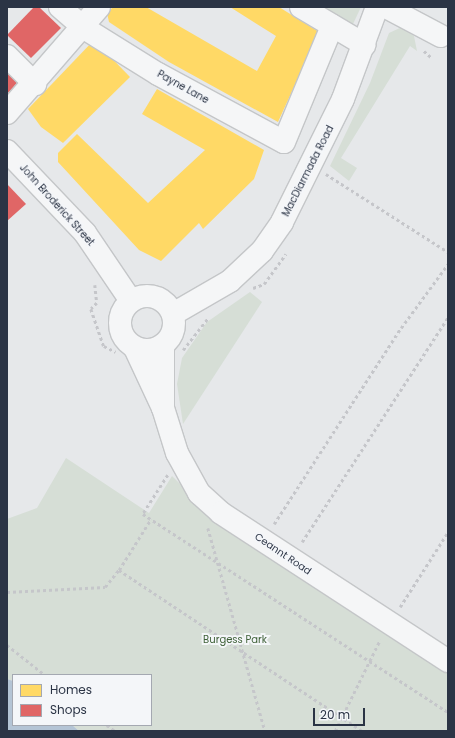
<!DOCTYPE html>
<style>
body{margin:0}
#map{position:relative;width:455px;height:738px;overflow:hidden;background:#e6e8ea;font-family:Poppins,sans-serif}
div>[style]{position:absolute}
.green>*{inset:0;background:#d6ded6}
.water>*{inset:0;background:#b4c4d5}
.homes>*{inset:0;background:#ffd966}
.shops>*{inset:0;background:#e06666}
.path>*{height:2.5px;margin-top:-1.25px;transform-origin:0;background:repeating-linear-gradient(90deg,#c5c6ca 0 3px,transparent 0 6px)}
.roads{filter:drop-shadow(1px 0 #c4c6c8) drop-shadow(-1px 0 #c4c6c8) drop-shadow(0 1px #c4c6c8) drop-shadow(0 -1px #c4c6c8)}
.minor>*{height:22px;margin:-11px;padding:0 11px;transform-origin:11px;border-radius:11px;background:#f5f6f7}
.minor>.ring{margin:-11px;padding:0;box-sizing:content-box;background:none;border:22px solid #f5f6f7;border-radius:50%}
span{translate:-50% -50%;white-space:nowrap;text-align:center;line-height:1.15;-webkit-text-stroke:4px #f4f6f9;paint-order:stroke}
.street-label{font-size:10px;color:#2b3445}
.park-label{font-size:10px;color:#3f6138}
.frame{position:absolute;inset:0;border:8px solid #2b3445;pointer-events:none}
.legend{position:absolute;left:12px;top:674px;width:140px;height:52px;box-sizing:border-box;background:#f4f6f9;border:1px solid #a4a8b1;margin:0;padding:5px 7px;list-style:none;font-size:12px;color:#2b3445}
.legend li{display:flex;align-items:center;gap:8px;height:20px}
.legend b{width:20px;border:1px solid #a4a8b1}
.scale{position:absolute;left:313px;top:708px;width:52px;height:18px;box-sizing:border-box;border:2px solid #2b3445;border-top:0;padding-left:5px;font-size:12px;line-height:14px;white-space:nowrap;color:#2b3445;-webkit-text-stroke:3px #f4f6f9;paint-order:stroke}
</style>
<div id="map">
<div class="green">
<div style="clip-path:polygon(329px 7px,361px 7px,353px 24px,326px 12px)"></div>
<div style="clip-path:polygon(402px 27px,414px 36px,417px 51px,410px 46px,341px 158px,357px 168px,349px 181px,330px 166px,370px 83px,389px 33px)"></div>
<div style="clip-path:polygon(250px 292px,262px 302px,183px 424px,177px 384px,182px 358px,207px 322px)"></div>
<div style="clip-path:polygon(66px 458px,149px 513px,172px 476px,215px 518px,448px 670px,448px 731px,79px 731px,72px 725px,151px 725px,151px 675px,13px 675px,13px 681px,7px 679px,7px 519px,37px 508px)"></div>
</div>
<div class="water">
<div style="clip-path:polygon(7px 679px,13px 681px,13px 725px,72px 725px,79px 731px,7px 731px)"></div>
</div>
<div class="homes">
<div style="clip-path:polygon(113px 7px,146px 7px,257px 71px,276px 36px,230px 7px,279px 7px,319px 32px,278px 122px,169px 62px,109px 22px,107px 13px)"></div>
<div style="clip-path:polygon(94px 40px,130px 77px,63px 143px,41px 127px,28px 109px)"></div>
<div style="clip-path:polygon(157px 89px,264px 150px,254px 179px,203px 229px,199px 223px,161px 261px,139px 250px,58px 162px,58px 153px,77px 134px,148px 203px,205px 150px,142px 114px)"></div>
</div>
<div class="shops">
<div style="clip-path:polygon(34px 7px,39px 7px,61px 28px,31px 58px,7px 35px)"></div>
<div style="clip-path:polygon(7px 71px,18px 82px,7px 94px)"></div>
<div style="clip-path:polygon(7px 184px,26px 204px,7px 221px)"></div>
</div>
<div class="path">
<div style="left:424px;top:51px;width:9px;rotate:41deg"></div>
<div style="left:326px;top:174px;width:145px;rotate:32.6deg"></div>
<div style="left:95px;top:285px;width:18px;rotate:84deg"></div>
<div style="left:97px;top:303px;width:8px;rotate:135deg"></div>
<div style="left:91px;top:309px;width:39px;rotate:71deg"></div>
<div style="left:104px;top:346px;width:13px;rotate:27deg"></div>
<div style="left:253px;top:288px;width:12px;rotate:-20deg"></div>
<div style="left:264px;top:284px;width:37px;rotate:-54deg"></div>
<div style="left:183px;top:350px;width:41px;rotate:-52deg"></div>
<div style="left:168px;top:475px;width:46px;rotate:122.7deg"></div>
<div style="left:143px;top:514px;width:364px;rotate:33deg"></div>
<div style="left:274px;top:524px;width:234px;rotate:-57.1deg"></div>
<div style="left:401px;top:328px;width:79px;rotate:-53.7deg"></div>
<div style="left:208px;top:528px;width:211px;rotate:74.3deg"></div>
<div style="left:302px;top:542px;width:268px;rotate:-57deg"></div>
<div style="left:119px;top:570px;width:60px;rotate:-57.9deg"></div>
<div style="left:7px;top:592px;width:98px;rotate:-2.9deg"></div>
<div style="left:105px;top:587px;width:22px;rotate:-51deg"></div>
<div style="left:119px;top:570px;width:291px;rotate:33.5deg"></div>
<div style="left:400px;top:607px;width:89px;rotate:-57.4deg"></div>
<div style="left:7px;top:645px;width:48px;rotate:38.3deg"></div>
<div style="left:107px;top:725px;width:10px;rotate:37deg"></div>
<div style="left:335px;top:731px;width:102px;rotate:-63.7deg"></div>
</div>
<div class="roads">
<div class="minor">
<div style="left:60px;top:7px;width:32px;rotate:41deg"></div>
<div style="left:84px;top:28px;width:87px;rotate:31.9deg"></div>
<div style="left:158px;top:74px;width:143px;rotate:28.4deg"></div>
<div style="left:284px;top:142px;width:126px;rotate:-67.5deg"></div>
<div style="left:301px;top:7px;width:74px;rotate:30.7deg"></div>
<div style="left:386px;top:7px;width:62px;rotate:27.8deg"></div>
<div style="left:7px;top:56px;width:40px;rotate:45deg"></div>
<div style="left:7px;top:113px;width:140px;rotate:-49deg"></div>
<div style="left:7px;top:151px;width:113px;rotate:46.4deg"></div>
<div style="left:85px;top:233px;width:82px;rotate:55.9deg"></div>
<div class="ring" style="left:120px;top:296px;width:32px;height:32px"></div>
<div style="left:173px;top:314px;width:66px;rotate:-30.1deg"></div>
<div style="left:230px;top:281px;width:44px;rotate:-43.2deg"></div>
<div style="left:262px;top:251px;width:35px;rotate:-55deg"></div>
<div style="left:282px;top:222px;width:137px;rotate:-63.6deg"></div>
<div style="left:343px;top:99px;width:98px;rotate:-69.7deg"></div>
<div style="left:163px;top:345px;width:63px;rotate:90deg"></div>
<div style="left:135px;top:348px;width:66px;rotate:65deg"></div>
<div style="left:163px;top:408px;width:47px;rotate:72.7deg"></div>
<div style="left:177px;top:453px;width:46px;rotate:61.2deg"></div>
<div style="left:199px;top:493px;width:30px;rotate:42deg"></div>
<div style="left:221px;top:513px;width:271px;rotate:33.1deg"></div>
</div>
</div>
<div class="street-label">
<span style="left:183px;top:87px;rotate:29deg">Payne Lane</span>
<span style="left:308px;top:171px;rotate:-63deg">MacDiarmada Road</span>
<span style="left:57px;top:205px;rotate:48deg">John Broderick Street</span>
<span style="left:283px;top:554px;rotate:34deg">Ceannt Road</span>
</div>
<div class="park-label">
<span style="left:235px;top:640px">Burgess Park</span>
</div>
<div class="frame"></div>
<ul class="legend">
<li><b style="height:11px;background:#ffd966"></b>Homes</li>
<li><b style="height:11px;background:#e06666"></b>Shops</li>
</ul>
<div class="scale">20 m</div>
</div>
